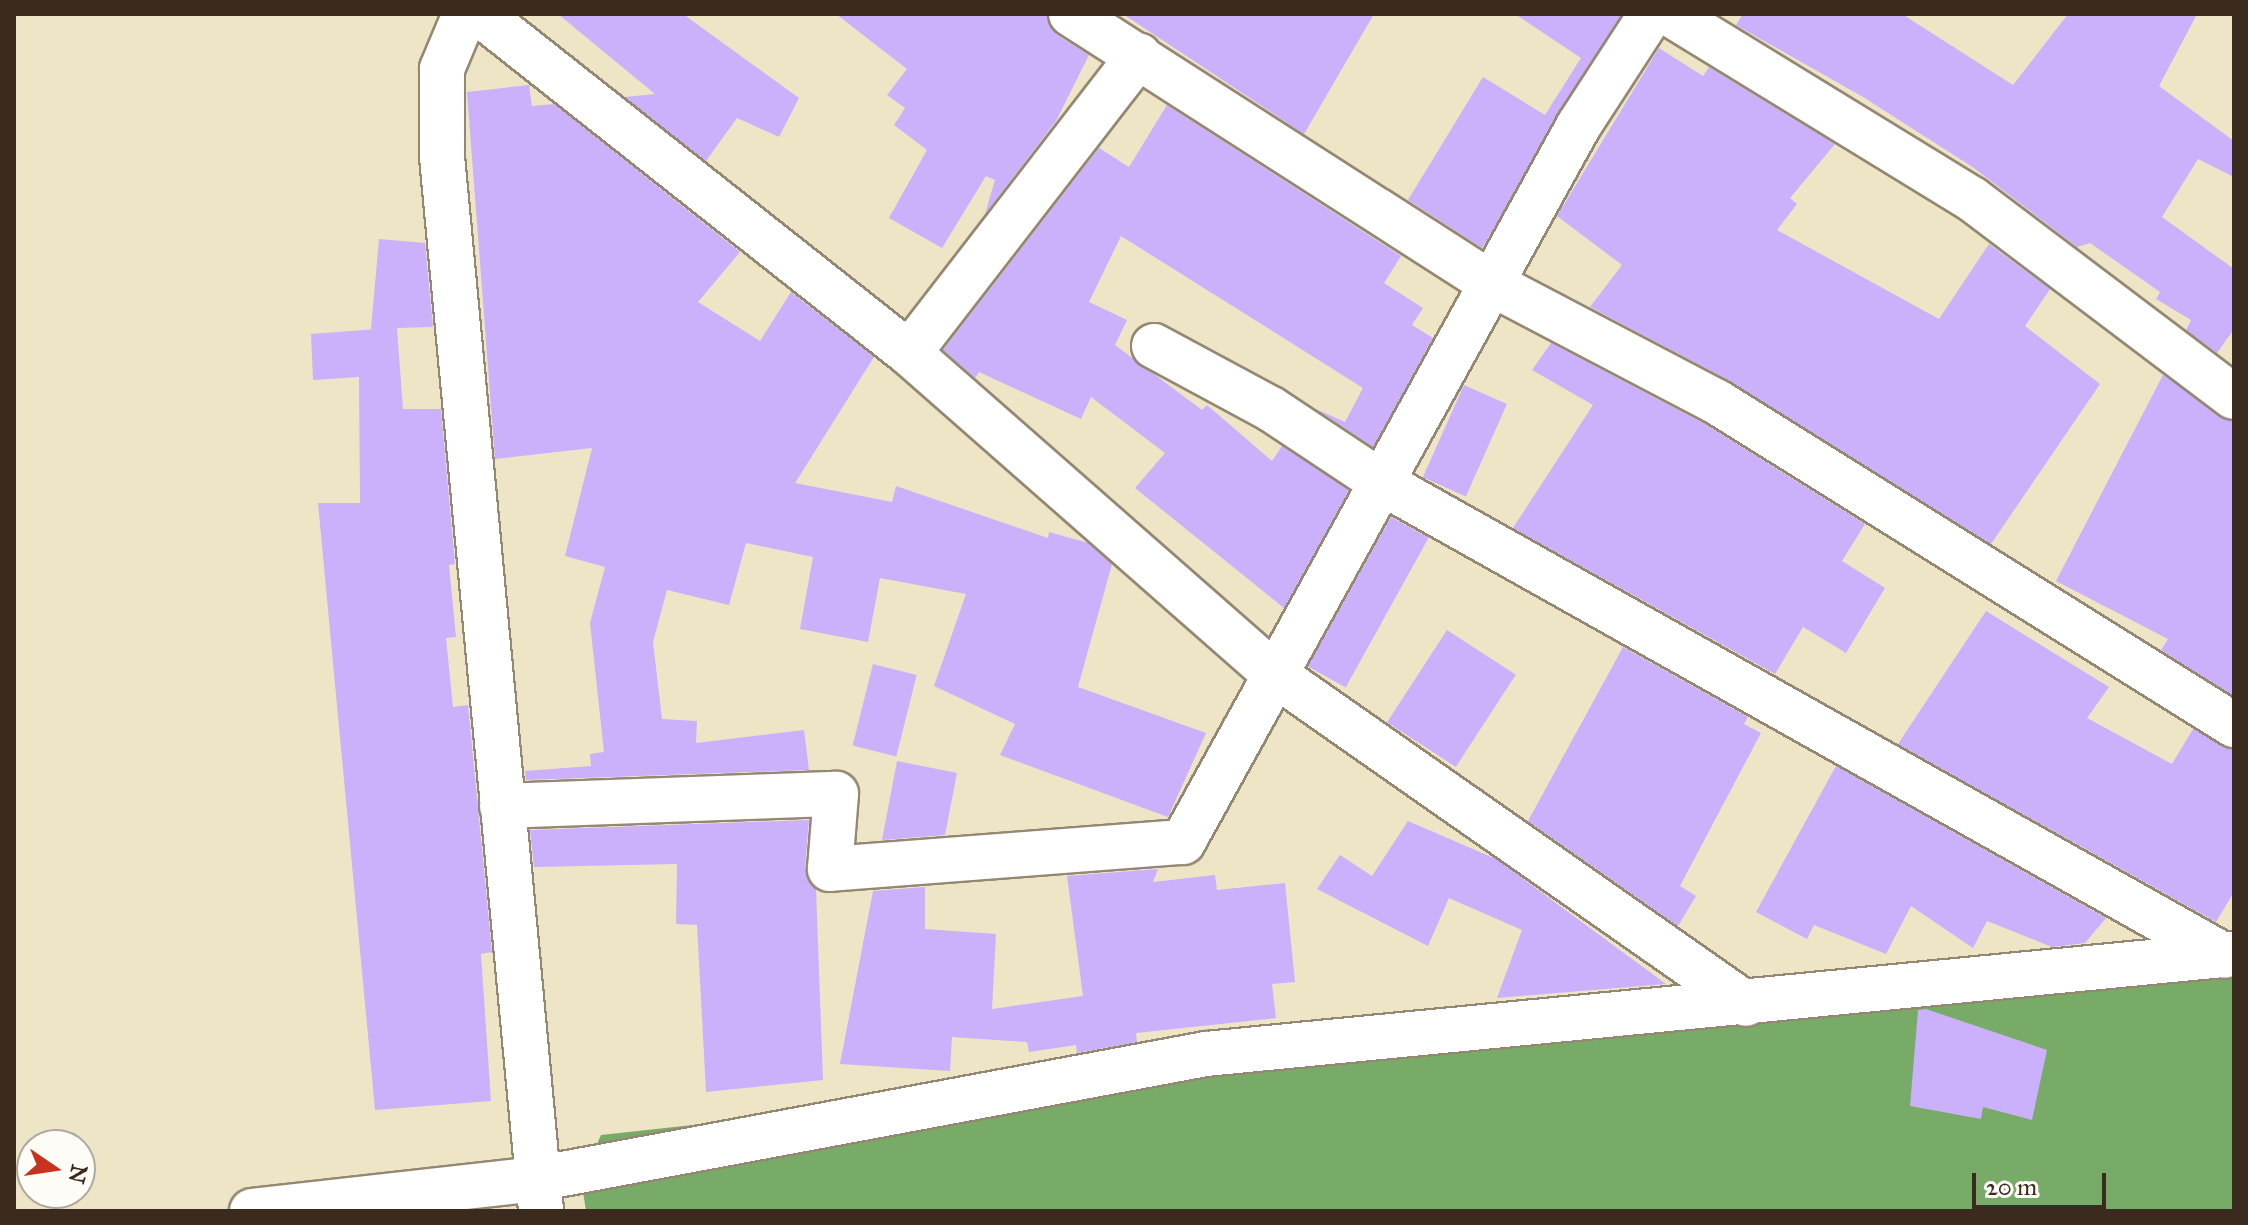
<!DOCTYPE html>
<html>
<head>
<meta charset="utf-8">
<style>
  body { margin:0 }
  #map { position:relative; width:2248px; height:1225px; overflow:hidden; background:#eee5c7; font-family:"IM FELL Great Primer",serif }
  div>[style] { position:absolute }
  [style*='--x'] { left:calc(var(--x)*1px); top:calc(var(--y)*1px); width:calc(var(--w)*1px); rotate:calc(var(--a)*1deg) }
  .forest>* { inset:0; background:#77ab67 }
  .building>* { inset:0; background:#cbb0fb; transform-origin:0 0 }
  .roads { filter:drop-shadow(2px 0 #948872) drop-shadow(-2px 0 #948872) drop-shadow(0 2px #948872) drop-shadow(0 -2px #948872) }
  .minor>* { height:44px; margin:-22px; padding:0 22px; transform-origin:22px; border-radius:22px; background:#fff }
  span { translate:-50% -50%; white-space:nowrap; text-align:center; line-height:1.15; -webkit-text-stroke:8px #fdfcf7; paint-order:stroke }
  .frame { position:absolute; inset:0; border:16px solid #3b2a1e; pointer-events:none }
  .north { position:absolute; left:16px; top:1129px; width:80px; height:80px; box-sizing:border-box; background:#fdfcf7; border:2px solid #afa8a0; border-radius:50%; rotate:103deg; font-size:22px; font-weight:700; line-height:32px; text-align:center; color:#3b2a1e }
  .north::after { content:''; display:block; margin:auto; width:28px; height:36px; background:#c8321e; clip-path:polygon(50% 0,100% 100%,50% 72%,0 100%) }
  .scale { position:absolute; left:1972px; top:1173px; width:134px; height:36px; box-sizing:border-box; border:4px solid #3b2a1e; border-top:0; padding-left:10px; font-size:24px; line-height:28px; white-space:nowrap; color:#3b2a1e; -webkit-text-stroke:6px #fdfcf7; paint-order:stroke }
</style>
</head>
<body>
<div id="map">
  <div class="forest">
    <div style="clip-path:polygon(2234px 958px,2234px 1211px,586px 1211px,581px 1179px,601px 1135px)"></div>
  </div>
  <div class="building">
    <div style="clip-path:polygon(558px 14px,683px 14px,799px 98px,779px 137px,737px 118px,706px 161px,625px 97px,655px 94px)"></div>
    <div style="clip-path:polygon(836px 14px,1046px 14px,1057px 35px,1089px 55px,1056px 121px,985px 214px,995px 180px,986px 176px,942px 248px,889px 218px,927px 150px,894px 125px,905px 108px,887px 95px,907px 69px)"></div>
    <div style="clip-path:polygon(1123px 14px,1374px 14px,1304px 134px)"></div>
    <div style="clip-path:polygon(1515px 14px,1621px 15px,1482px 248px,1408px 200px,1483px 77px,1545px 115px,1581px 58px)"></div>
    <div style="clip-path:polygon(1743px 14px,1902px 14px,2013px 85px,2068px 14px,2197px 14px,2159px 86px,2234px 141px,2234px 177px,2198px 159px,2162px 217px,2234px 269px,2234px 329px,2217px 353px,2186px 330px,2191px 320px,2156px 299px,2160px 292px,2090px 243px,2077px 247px,1974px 168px,1863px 97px,1736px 25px)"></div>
    <div style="clip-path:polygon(1659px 48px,1703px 76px,1709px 67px,1835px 144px,1790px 198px,1797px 204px,1777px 230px,1939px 319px,1989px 244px,2050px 289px,2025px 326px,2100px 384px,1991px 544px,1730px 381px,1590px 307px,1622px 265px,1557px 216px)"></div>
    <div style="clip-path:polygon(529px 85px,532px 106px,554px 104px,740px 252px,698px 302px,760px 341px,791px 292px,874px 357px,795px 483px,892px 502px,896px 486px,1048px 538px,1049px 532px,1088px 543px,1112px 564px,1078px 687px,1206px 733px,1168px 817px,1000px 755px,1015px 724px,934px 686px,966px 594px,880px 578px,868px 642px,800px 629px,813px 557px,746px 543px,729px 605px,667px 590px,653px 642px,662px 719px,697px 721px,696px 743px,804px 730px,809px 770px,526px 780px,525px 771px,591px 766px,590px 754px,604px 752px,590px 623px,605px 567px,565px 556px,592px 448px,495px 459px,467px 92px)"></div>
    <div style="clip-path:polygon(1167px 105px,1401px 256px,1384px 283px,1423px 308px,1412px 325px,1433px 338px,1373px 447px,1316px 409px,1345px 422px,1363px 388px,1121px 236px,1089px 302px,1127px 320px,1115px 345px,1202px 410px,1207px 405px,1272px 461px,1282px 446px,1349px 490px,1284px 608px,1135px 488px,1165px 453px,1091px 397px,1081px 419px,979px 372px,975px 378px,943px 350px,1099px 148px,1129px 167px)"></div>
    <div style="clip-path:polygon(379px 239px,425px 243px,433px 327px,397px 328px,403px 409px,441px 409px,455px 564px,449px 565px,456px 637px,446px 638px,453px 707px,468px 705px,492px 952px,481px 954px,491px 1101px,375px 1110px,318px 503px,360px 503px,359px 377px,313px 380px,311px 334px,377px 329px,371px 329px)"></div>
    <div style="clip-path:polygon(1551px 343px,1705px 424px,1865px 524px,1842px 561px,1885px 588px,1846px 653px,1803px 627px,1775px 674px,1513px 528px,1593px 405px,1532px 370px)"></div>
    <div style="clip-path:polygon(2163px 375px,2234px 421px,2234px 696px,2161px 650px,2168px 639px,2056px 581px)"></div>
    <div style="left:1464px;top:385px;width:47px;height:101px;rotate:24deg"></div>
    <div style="left:1391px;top:517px;width:43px;height:171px;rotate:29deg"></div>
    <div style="clip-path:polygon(1986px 611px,2109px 687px,2087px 718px,2172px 764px,2193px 729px,2234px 750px,2234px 892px,2216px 922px,1898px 744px)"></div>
    <div style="left:1447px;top:630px;width:82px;height:110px;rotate:33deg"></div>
    <div style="clip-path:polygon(1623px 647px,1748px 717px,1744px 724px,1761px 733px,1680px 886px,1696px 896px,1678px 926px,1528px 821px)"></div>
    <div style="left:873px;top:664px;width:45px;height:84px;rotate:14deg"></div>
    <div style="clip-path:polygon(897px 761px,957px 773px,945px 835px,882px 840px)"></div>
    <div style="clip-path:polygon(1836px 766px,2106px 918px,2085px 943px,2052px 947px,1987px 921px,1973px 948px,1911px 906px,1886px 954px,1814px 925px,1807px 939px,1756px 912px)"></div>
    <div style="clip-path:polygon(809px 820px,805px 867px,816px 889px,823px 1080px,706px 1092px,697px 925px,676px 924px,677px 864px,534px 867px,530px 830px)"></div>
    <div style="clip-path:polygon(1408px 821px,1496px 859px,1666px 984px,1497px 998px,1522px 930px,1449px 898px,1428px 946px,1317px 889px,1340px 855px,1372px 876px)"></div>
    <div style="clip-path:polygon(1158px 869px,1153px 882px,1215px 875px,1217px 890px,1285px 883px,1295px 982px,1272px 984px,1276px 1018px,1136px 1033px,1137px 1042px,1077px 1053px,1076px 1045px,1029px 1052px,1027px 1042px,952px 1037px,950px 1071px,840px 1064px,873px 891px,925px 887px,925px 929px,996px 934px,992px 1009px,1083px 996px,1067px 876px)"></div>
    <div style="clip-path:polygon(1926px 1009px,2047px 1050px,2032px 1120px,1983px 1107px,1981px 1119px,1910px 1106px,1918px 1010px)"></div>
  </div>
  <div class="roads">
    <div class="minor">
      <div style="--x:465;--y:14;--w:60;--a:112.7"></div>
      <div style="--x:442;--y:69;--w:88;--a:90"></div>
      <div style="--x:442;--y:157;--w:1059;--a:84.63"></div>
      <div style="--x:480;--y:14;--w:547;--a:38.32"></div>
      <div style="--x:909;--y:353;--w:490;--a:41.3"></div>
      <div style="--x:1277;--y:676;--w:572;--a:34.97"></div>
      <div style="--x:1071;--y:14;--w:500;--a:32.67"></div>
      <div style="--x:1492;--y:284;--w:254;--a:27.7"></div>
      <div style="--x:1717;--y:402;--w:610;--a:32"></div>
      <div style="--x:1670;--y:14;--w:354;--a:31.5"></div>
      <div style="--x:1972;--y:199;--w:328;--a:37.1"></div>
      <div style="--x:1154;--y:346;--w:133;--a:28.3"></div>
      <div style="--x:1271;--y:409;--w:136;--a:33.6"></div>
      <div style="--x:1384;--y:484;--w:964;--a:29.3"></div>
      <div style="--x:909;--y:353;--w:376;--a:-52.3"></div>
      <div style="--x:502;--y:806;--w:334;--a:-2.1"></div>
      <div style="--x:836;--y:794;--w:75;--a:94.6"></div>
      <div style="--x:830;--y:869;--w:354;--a:-4.4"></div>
      <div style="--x:1183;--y:842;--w:819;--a:-61.09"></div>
      <div style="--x:1579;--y:125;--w:132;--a:-57"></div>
      <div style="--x:252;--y:1211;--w:286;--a:-6.4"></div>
      <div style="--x:536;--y:1179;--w:682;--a:-10.57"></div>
      <div style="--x:1206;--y:1054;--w:1033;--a:-5.56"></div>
    </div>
  </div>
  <div class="frame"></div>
  <div class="north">N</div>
  <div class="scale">20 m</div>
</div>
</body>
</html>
